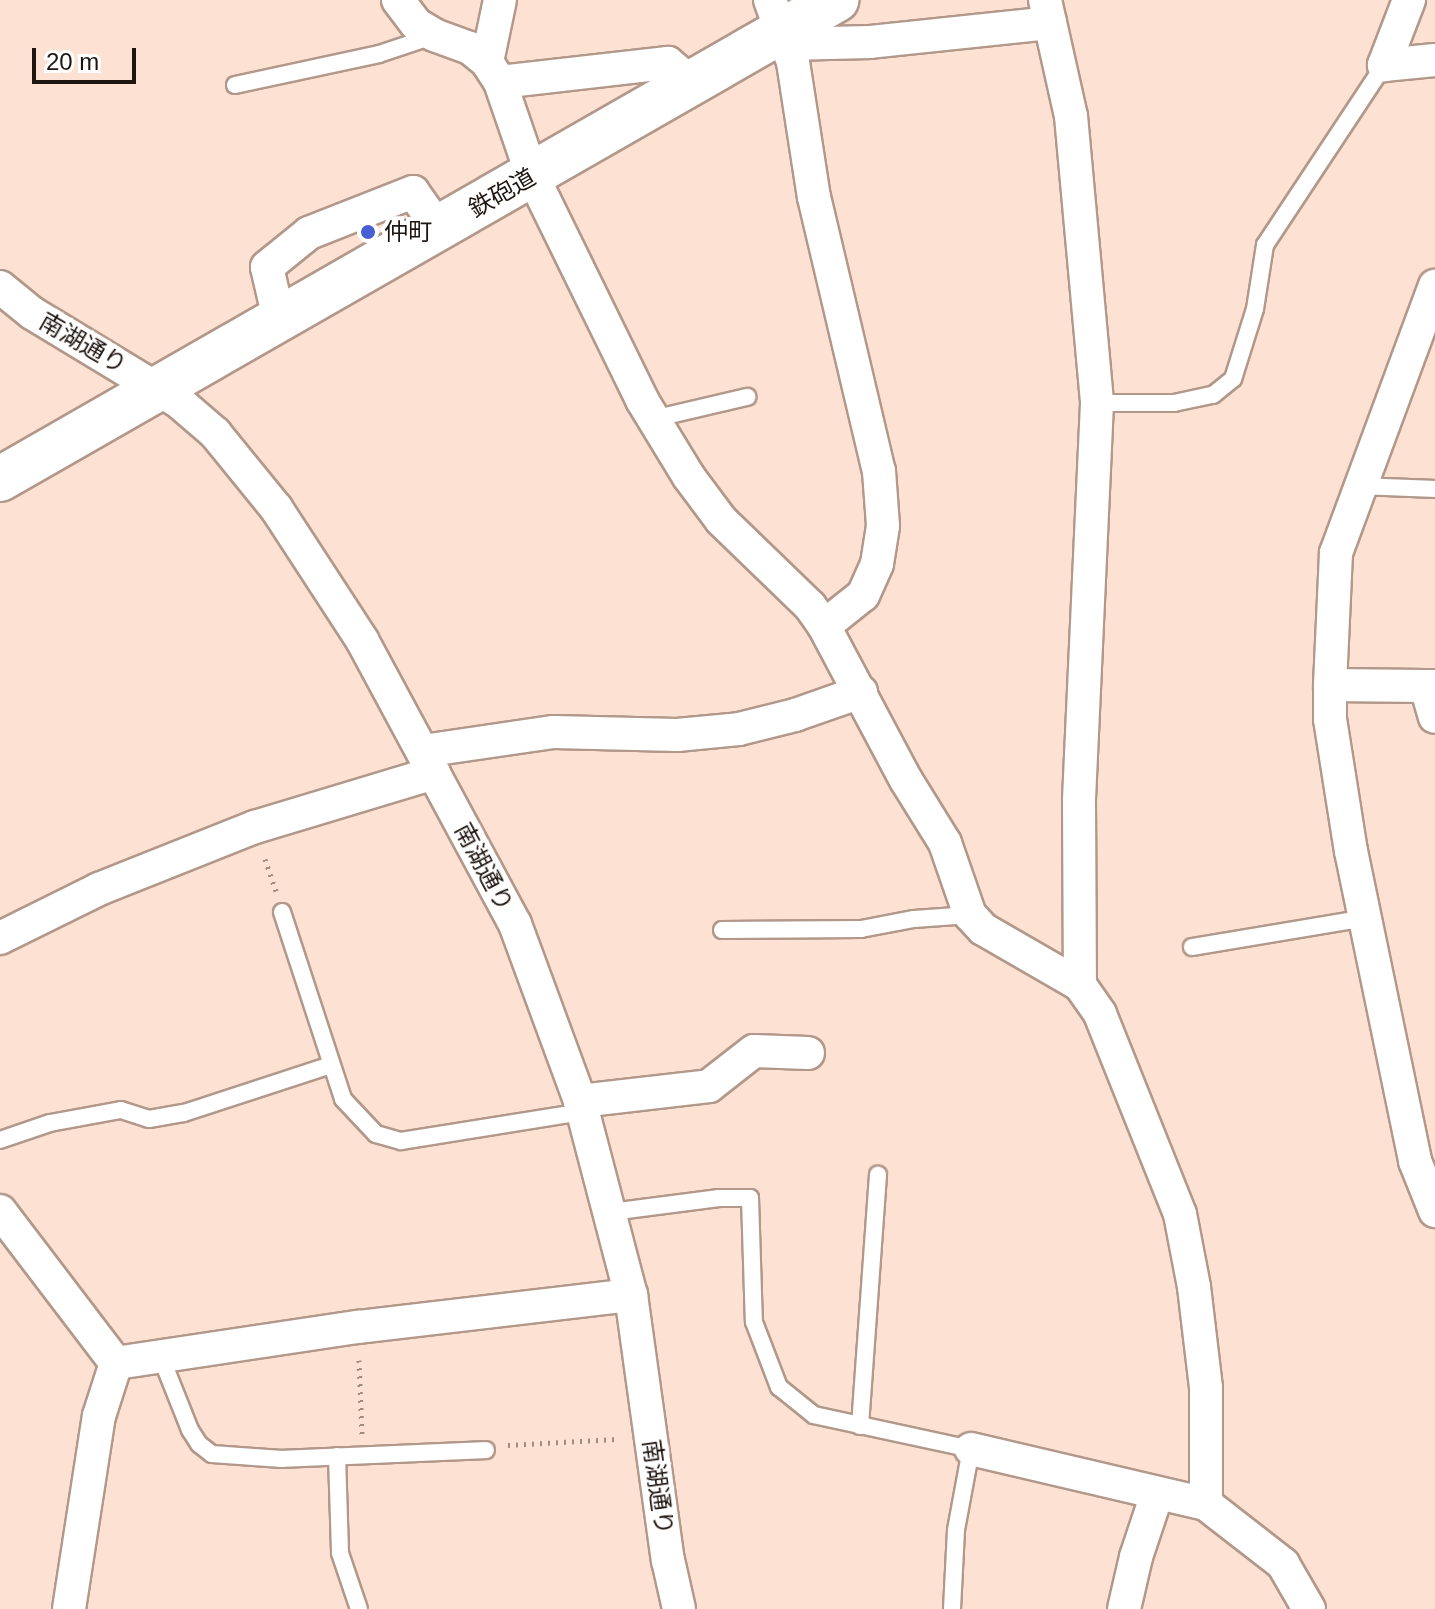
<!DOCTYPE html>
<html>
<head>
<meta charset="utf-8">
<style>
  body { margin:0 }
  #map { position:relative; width:1435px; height:1609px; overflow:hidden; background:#fde1d2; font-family:Arial,"Noto Sans JP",sans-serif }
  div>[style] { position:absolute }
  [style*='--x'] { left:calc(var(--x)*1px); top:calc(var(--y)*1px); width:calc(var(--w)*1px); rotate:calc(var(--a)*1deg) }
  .path>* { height:5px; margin-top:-2.5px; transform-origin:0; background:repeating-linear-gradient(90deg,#a18c82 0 2px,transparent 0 8px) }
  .roads { filter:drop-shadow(2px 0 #b2988a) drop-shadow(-2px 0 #b2988a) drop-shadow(0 2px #b2988a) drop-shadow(0 -2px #b2988a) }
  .lane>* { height:16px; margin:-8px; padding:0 8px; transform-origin:8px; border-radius:8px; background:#fff }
  .street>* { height:32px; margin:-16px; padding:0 16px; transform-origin:16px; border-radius:16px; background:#fff }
  .secondary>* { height:44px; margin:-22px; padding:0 22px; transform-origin:22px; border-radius:22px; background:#fff }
  .dots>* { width:22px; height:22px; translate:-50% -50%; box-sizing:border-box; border:4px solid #fff; border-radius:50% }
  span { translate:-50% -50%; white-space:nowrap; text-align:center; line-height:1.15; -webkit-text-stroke:8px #fff; paint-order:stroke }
  .street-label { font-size:24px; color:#1e1510 }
  .poi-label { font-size:24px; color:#1e1510 }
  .left { translate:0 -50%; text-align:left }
  .scale { position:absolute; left:32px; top:48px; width:104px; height:36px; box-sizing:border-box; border:4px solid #1e1510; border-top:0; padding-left:10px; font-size:24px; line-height:28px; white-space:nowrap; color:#1e1510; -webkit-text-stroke:6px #fff; paint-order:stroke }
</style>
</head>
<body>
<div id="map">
  <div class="path">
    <div style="--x:265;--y:859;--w:34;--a:71"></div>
    <div style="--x:359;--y:1360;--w:74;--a:87.7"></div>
    <div style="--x:508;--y:1445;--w:109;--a:-3.2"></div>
  </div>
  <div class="roads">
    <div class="lane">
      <div style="--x:235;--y:85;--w:147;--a:-12.1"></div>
      <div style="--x:379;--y:54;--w:57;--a:-18.4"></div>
      <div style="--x:1097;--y:403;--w:77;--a:0"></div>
      <div style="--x:1174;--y:403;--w:40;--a:-12"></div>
      <div style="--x:1213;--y:395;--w:26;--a:-39"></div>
      <div style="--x:1233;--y:379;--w:73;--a:-72.6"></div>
      <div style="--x:1255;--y:309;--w:65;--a:-81.1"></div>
      <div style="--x:1265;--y:245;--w:216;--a:-56.5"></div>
      <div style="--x:653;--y:419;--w:97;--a:-13.2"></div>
      <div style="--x:1360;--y:486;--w:75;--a:2.3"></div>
      <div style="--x:282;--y:912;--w:197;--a:71.9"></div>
      <div style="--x:343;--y:1099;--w:48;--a:46.7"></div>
      <div style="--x:376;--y:1134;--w:26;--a:16"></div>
      <div style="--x:401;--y:1141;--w:184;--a:-9.1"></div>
      <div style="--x:722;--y:930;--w:139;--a:-0.4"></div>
      <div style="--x:861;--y:929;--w:54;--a:-10.7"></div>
      <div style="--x:914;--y:919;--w:56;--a:-4.1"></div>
      <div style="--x:1192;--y:947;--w:175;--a:-9.5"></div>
      <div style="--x:0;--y:1140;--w:53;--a:-18.8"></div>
      <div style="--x:50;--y:1123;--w:72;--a:-10.4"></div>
      <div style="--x:121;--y:1110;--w:29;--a:18"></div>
      <div style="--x:149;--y:1119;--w:36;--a:-10"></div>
      <div style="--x:184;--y:1113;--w:155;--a:-18.1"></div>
      <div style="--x:611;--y:1212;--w:109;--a:-7.4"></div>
      <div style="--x:719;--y:1198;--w:31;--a:0"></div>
      <div style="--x:750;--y:1198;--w:124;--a:88.2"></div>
      <div style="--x:754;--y:1322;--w:70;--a:69"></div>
      <div style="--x:779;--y:1387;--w:45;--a:38.7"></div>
      <div style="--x:814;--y:1415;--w:161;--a:12.2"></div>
      <div style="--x:971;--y:1449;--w:82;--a:100.5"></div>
      <div style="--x:956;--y:1530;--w:79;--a:92.9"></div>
      <div style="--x:161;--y:1357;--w:79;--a:68.3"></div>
      <div style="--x:190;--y:1430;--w:17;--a:57"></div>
      <div style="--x:199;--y:1444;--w:16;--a:38"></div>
      <div style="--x:212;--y:1454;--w:70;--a:4.1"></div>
      <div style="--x:282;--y:1459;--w:204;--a:-2.5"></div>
      <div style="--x:860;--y:1426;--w:252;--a:-85.9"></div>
      <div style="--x:337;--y:1456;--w:97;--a:88.2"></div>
      <div style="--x:340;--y:1553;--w:59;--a:71.3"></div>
    </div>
    <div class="street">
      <div style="--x:398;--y:0;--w:30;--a:53"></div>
      <div style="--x:416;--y:24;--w:21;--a:31"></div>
      <div style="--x:434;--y:35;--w:38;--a:20"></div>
      <div style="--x:470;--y:48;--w:22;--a:39"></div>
      <div style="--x:487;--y:62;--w:24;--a:57"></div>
      <div style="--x:500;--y:82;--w:98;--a:71"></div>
      <div style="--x:532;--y:175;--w:250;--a:63.9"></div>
      <div style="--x:642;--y:400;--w:90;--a:58.6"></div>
      <div style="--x:689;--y:477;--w:54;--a:53.3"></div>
      <div style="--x:721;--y:520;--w:124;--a:44"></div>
      <div style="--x:810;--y:606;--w:24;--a:55"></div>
      <div style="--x:824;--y:626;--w:174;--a:62"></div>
      <div style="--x:906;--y:780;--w:74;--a:58.2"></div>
      <div style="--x:945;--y:843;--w:76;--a:70.9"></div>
      <div style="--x:970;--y:915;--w:19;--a:47"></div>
      <div style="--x:983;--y:929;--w:112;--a:30"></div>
      <div style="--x:1080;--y:985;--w:35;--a:55"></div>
      <div style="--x:1100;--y:1014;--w:215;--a:68.2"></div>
      <div style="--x:1180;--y:1214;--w:74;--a:79.1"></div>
      <div style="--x:1194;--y:1287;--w:102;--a:83.2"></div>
      <div style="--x:1206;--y:1388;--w:116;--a:90"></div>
      <div style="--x:770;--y:0;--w:66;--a:69.6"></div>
      <div style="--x:793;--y:62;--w:137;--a:81.2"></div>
      <div style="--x:814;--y:197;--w:282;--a:76.7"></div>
      <div style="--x:879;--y:471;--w:55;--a:85.8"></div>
      <div style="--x:883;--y:526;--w:38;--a:99"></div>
      <div style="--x:877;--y:564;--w:34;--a:114"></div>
      <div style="--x:863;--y:595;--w:50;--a:141.5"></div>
      <div style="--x:1045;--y:0;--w:119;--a:77.4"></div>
      <div style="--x:1071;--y:116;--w:288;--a:84.8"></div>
      <div style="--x:1097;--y:403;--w:398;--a:92.6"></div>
      <div style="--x:1079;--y:801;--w:184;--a:89.7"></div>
      <div style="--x:1409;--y:0;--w:70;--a:111"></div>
      <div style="--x:1384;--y:65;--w:51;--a:-5.6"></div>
      <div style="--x:788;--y:44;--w:82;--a:-1.4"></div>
      <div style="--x:870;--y:42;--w:181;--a:-6"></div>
      <div style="--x:487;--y:62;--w:63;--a:-78.2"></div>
      <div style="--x:500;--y:82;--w:169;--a:-6.5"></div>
      <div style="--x:668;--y:63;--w:31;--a:40"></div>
      <div style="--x:0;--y:287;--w:41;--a:39.1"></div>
      <div style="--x:32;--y:313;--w:172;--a:31.2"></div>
      <div style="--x:179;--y:402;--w:48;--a:40.7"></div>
      <div style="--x:215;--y:433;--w:97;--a:50.9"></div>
      <div style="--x:276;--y:508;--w:158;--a:56.9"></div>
      <div style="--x:362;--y:640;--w:323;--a:61.7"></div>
      <div style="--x:515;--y:924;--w:189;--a:69.8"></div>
      <div style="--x:580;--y:1101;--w:201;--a:75.3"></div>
      <div style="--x:631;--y:1295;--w:268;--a:82.1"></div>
      <div style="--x:668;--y:1560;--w:50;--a:77.3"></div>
      <div style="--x:279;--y:319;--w:53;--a:-103"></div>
      <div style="--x:267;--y:267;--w:54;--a:-39"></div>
      <div style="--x:309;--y:233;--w:112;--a:-21.5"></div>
      <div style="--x:413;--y:192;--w:45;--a:54.9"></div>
      <div style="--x:1330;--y:685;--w:132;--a:-87.4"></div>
      <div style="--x:1336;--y:553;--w:285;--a:-69.7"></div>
      <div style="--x:1426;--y:686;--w:96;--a:-179.4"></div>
      <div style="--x:1330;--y:685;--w:34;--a:90"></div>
      <div style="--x:1330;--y:719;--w:134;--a:81"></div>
      <div style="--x:1351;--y:851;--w:317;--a:78.3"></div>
      <div style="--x:1415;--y:1161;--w:54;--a:68.2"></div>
      <div style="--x:1435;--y:686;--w:9;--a:180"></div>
      <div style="--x:1426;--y:686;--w:32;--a:74"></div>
      <div style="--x:423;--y:751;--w:132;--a:-8.3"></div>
      <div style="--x:554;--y:732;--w:123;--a:1.4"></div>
      <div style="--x:677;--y:735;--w:62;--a:-5.5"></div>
      <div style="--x:739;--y:729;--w:58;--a:-14"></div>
      <div style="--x:795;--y:715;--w:70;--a:-19.2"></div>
      <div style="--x:0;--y:938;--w:110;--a:-26.3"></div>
      <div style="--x:99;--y:889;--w:168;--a:-21.7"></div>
      <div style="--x:255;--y:827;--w:187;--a:-16.8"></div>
      <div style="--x:580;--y:1101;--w:130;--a:-6.6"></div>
      <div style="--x:709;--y:1086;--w:57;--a:-37.9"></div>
      <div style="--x:754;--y:1051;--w:54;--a:2.1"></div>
      <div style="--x:0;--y:1211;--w:191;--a:52.7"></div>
      <div style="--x:116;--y:1363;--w:245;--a:-8.5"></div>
      <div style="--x:358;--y:1327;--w:275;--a:-6.7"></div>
      <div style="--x:971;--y:1449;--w:241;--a:13.2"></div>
      <div style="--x:1206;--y:1504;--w:98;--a:37.9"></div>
      <div style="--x:1283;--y:1564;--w:52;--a:60"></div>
      <div style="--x:69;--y:1609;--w:195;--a:-81.2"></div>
      <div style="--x:99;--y:1416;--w:56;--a:-72.2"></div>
      <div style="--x:1124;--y:1609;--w:53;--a:-77"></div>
      <div style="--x:1136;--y:1557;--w:66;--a:-71.6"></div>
    </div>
    <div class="secondary">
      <div style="--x:0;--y:479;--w:964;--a:-29.81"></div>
    </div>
  </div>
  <div class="dots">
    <div style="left:368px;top:232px;background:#485fd3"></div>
  </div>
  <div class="street-label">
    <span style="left:502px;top:193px;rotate:-30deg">鉄砲道</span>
    <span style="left:83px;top:343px;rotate:30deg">南湖通り</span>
    <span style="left:484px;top:867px;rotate:62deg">南湖通り</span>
    <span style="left:658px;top:1487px;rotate:82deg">南湖通り</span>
  </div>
  <div class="poi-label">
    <span class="left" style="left:384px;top:232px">仲町</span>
  </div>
  <div class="scale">20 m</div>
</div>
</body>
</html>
